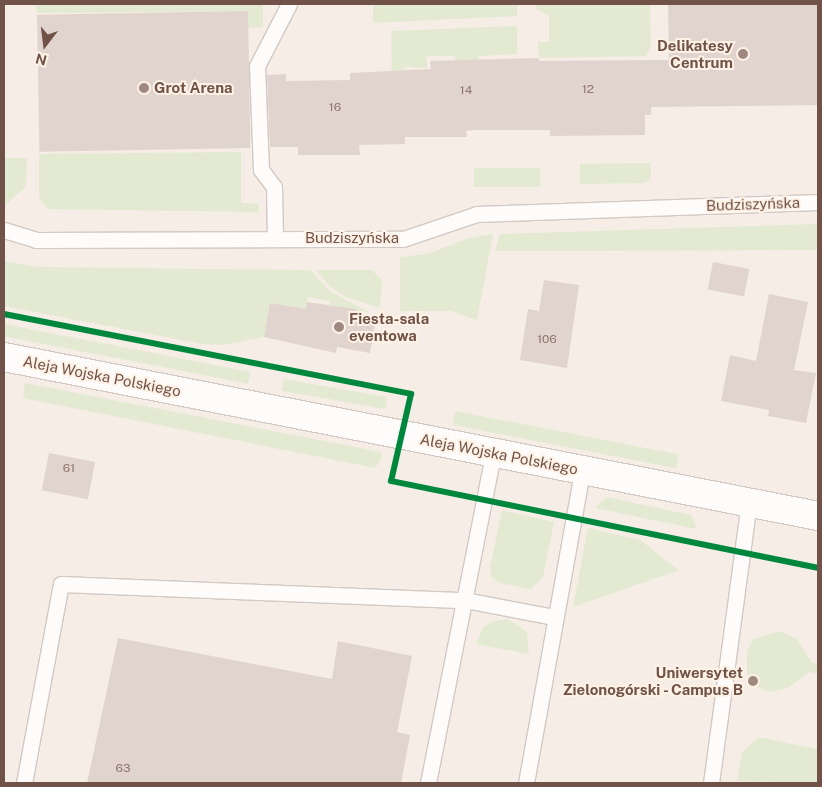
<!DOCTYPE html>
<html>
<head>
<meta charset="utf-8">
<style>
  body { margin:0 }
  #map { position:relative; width:822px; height:787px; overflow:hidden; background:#f5ede6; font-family:"Public Sans",sans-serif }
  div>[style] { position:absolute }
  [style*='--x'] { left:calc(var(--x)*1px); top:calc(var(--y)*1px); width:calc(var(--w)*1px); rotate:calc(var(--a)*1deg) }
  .green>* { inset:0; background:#e3ead1; transform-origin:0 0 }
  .building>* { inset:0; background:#e1d4ce; transform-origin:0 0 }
  .roads { filter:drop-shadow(1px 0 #d3c8c2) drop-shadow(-1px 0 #d3c8c2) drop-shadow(0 1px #d3c8c2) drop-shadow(0 -1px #d3c8c2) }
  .lane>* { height:15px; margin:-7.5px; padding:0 7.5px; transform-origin:7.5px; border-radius:7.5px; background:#fefcfb }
  .secondary>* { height:28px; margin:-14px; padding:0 14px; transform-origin:14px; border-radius:14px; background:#fefcfb }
  .cycleway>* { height:6px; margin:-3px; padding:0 3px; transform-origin:3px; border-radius:3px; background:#00873e }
  .dots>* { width:14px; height:14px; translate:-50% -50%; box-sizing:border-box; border:2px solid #fef2e6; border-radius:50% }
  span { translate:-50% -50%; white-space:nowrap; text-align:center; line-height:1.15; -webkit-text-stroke:4px #fef2e6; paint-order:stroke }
  .number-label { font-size:12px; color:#8f746c }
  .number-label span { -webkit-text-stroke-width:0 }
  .poi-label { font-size:15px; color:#715249; font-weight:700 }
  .right { translate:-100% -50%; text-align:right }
  .left { translate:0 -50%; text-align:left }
  .street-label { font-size:15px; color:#715249 }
  .frame { position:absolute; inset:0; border:5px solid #715249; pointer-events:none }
  .north { position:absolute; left:20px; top:20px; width:50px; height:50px; -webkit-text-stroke:4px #fef2e6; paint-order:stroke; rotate:195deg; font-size:14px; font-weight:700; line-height:20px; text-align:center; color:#715249 }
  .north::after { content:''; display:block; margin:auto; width:18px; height:22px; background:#715249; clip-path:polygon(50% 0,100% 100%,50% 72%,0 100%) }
</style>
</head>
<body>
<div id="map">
  <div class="green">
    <div style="clip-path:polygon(36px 4px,263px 4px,263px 27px,248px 28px,248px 11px,37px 13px)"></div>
    <div style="clip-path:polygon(373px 4px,517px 4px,517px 16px,373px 23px)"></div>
    <div style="clip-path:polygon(537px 4px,650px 4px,651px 46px,646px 56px,539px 58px,538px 42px,549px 42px,549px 16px,536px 9px)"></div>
    <div style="clip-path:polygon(517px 26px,517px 54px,479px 56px,479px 66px,456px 66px,455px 56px,427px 56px,427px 68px,404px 67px,404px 86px,392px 86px,391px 31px)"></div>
    <div style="clip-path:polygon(241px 152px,241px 203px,259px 204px,259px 212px,47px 209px,39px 197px,39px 154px)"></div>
    <div style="clip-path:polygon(4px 158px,27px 158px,26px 187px,4px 206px)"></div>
    <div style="clip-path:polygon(651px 163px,651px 178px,644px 183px,580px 184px,580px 164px)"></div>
    <div style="left:540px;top:168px;width:19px;height:66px;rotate:90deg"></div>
    <div style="clip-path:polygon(818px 224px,818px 250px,495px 251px,500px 234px)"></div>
    <div style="clip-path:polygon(493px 234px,477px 320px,451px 311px,400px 311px,400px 257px,428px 254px,469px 238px)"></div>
    <div style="clip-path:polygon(4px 261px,37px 267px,310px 270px,330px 291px,370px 313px,330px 305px,330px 301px,308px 297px,306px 309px,271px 303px,264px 337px,223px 345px,202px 344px,4px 306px)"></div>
    <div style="clip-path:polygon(315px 270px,372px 270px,382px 280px,380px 308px,346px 297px,331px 287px)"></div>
    <div style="left:4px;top:324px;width:251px;height:12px;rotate:11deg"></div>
    <div style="left:284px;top:379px;width:105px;height:12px;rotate:10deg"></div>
    <div style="clip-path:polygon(25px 383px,381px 452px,381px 459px,375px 468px,23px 398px)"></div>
    <div style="left:455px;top:411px;width:228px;height:14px;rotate:11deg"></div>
    <div style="clip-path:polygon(606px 497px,691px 515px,697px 529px,595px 508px)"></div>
    <div style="clip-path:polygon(502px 510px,554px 522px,543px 577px,531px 589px,500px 583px,492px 577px,490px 568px)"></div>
    <div style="clip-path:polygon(588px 528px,640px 540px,679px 570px,573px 607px)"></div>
    <div style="clip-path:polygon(508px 619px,527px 632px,529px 654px,476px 644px,483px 627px,491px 622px)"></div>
    <div style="clip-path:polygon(780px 631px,797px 639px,812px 663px,818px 664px,818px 674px,809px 672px,788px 688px,769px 692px,756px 687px,747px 674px,747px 651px,754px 639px)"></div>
    <div style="clip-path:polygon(758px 737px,818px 749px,818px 783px,737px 781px,742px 753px)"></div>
  </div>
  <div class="building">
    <div style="clip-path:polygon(668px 4px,818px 4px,818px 105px,651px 107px,651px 115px,645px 115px,645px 135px,550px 136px,550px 130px,473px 130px,466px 131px,467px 137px,405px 137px,405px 144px,359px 145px,360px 155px,298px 155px,298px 147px,270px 147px,267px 75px,286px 74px,286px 81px,350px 80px,350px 73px,431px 69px,430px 61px,539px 58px,539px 61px,669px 60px)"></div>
    <div style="left:248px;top:11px;width:137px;height:211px;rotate:89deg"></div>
    <div style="left:713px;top:262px;width:37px;height:28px;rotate:11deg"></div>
    <div style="clip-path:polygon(544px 280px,579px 285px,567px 368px,520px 360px,528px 309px,539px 311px)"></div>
    <div style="clip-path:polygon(769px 294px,808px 302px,794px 370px,816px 373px,806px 423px,768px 416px,769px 410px,721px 401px,730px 355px,756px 361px)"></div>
    <div style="clip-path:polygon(307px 302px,356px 309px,355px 314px,376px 318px,370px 353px,337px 347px,336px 353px,264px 337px,270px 303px,306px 309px)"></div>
    <div style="left:49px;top:453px;width:47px;height:38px;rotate:11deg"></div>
    <div style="clip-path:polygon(118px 638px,332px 679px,338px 641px,412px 656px,397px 732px,410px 735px,401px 783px,87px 783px)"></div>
  </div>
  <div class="roads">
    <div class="lane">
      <div style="--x:4;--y:230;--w:34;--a:17"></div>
      <div style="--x:36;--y:240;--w:367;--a:-0.2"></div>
      <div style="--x:403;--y:239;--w:78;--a:-18.7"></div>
      <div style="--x:477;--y:214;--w:341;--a:-2"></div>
      <div style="--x:275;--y:238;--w:51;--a:-91.1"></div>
      <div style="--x:274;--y:187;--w:21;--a:-127"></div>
      <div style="--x:261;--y:170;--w:104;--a:-92.2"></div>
      <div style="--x:257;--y:66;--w:70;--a:-62.7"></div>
      <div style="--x:24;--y:783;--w:202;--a:-79.5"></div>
      <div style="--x:61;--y:584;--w:404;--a:2.3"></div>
      <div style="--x:465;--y:600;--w:91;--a:10.8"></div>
      <div style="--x:428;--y:783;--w:335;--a:-78.8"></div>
      <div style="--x:526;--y:783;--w:317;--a:-79.8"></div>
      <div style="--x:711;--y:783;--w:283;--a:-82.3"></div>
    </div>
    <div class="secondary">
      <div style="--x:4;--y:357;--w:829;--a:11.05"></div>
    </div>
  </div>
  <div class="cycleway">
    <div style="--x:4;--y:314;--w:415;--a:11.1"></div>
    <div style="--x:411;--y:394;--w:89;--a:102.9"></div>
    <div style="--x:391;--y:481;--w:436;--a:11.5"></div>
  </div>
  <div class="dots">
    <div style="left:743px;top:54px;background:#9f8880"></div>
    <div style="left:144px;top:88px;background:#9f8880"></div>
    <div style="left:339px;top:327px;background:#9f8880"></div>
    <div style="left:753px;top:681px;background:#9f8880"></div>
  </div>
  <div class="number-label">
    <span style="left:588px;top:90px">12</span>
    <span style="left:466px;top:91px">14</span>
    <span style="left:335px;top:108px">16</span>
    <span style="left:547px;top:340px">106</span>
    <span style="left:69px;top:469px">61</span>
    <span style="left:123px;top:769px">63</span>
  </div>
  <div class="poi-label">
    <span class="right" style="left:733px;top:54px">Delikatesy<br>Centrum</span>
    <span class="left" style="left:154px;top:88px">Grot Arena</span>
    <span class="left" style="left:349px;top:327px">Fiesta-sala<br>eventowa</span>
    <span class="right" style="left:743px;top:681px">Uniwersytet<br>Zielonogórski - Campus B</span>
  </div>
  <div class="street-label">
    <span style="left:753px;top:204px;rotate:-2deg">Budziszyńska</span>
    <span style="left:352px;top:238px">Budziszyńska</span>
    <span style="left:102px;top:376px;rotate:11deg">Aleja Wojska Polskiego</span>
    <span style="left:499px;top:454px;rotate:11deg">Aleja Wojska Polskiego</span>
  </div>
  <div class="frame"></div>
  <div class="north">N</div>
</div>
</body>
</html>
